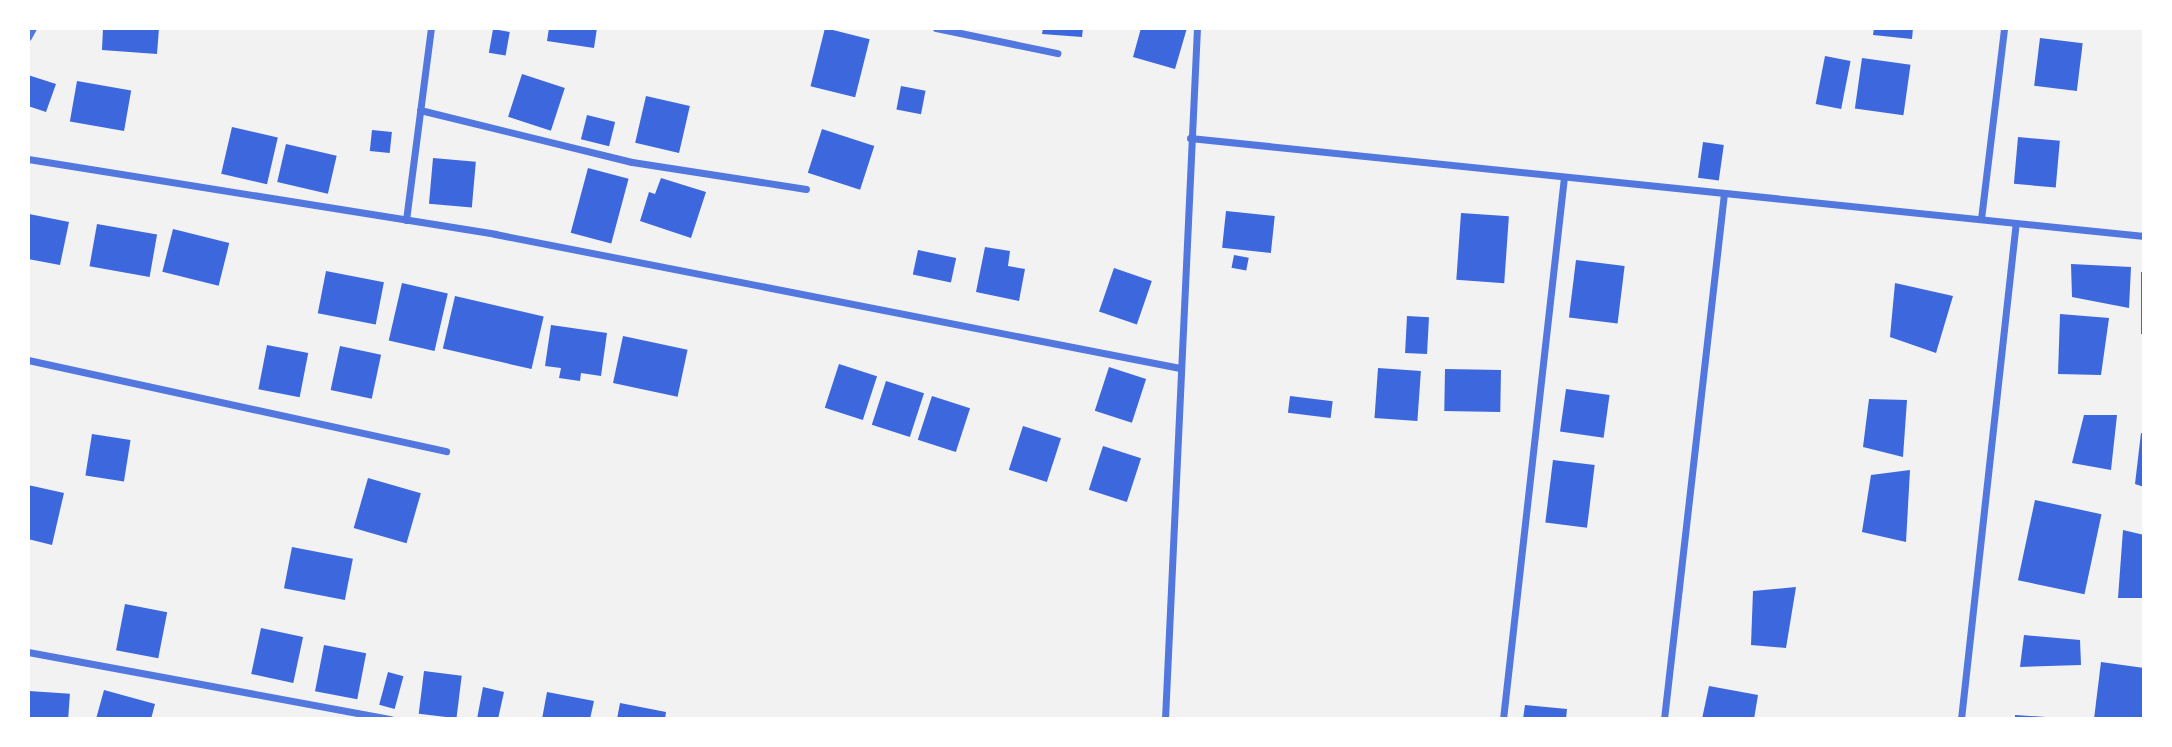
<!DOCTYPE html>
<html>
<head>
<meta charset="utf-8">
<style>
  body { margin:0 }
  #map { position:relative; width:2172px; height:747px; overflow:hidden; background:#f2f2f2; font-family:Spectral,serif }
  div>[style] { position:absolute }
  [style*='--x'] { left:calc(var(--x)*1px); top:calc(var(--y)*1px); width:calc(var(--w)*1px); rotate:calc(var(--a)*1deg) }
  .building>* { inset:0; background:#3d67dc; transform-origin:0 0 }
  .minor>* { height:7px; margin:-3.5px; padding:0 3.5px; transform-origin:3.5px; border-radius:3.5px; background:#5277de }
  span { translate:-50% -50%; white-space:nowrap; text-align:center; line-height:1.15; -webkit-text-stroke:7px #fff; paint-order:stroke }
  .frame { position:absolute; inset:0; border:30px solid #fff; pointer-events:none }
</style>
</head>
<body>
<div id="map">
  <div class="building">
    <div style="clip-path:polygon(103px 28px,159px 28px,157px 54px,102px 50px)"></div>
    <div style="clip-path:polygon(549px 28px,597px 28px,594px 48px,547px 41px)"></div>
    <div style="left:825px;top:28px;width:46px;height:60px;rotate:14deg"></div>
    <div style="clip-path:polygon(1043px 28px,1083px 28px,1082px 37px,1042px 34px)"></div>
    <div style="clip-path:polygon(1141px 28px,1187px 28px,1175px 69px,1133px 57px)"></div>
    <div style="clip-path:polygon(1874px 28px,1913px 28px,1912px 39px,1873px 35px)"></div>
    <div style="left:493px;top:29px;width:17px;height:24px;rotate:10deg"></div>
    <div style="left:2040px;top:38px;width:43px;height:48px;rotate:7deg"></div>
    <div style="left:1825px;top:56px;width:26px;height:49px;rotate:11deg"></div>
    <div style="left:1862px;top:58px;width:49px;height:51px;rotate:8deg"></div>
    <div style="left:522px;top:74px;width:45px;height:45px;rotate:18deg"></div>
    <div style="clip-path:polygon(28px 75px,56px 84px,46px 112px,28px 106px)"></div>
    <div style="left:77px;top:81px;width:55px;height:41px;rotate:10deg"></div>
    <div style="left:901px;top:86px;width:25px;height:24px;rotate:11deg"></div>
    <div style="left:646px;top:96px;width:45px;height:48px;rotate:13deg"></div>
    <div style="left:587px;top:115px;width:29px;height:25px;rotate:14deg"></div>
    <div style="left:232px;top:127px;width:47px;height:48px;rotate:13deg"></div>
    <div style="left:822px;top:129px;width:55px;height:46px;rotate:18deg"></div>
    <div style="left:372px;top:130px;width:20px;height:21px;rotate:6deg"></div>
    <div style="left:2018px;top:137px;width:42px;height:47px;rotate:5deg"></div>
    <div style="left:1703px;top:142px;width:21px;height:36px;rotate:8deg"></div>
    <div style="left:286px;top:144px;width:52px;height:39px;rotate:13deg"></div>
    <div style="left:433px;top:158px;width:43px;height:46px;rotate:5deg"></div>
    <div style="left:588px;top:168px;width:42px;height:67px;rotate:15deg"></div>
    <div style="clip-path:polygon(661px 178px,706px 192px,691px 238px,640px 221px,649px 192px,655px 194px)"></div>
    <div style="left:1226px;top:211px;width:49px;height:37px;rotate:6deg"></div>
    <div style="left:1461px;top:213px;width:48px;height:67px;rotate:4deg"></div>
    <div style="clip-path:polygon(29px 214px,69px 222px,60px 265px,28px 259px)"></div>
    <div style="left:97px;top:224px;width:61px;height:43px;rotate:10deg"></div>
    <div style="left:173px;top:229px;width:58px;height:44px;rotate:14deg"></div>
    <div style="clip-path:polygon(985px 247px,1010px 251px,1008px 266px,1025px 269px,1019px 301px,976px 292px)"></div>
    <div style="left:918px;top:250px;width:39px;height:25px;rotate:12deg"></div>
    <div style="left:1234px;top:255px;width:15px;height:13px;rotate:11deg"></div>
    <div style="left:1576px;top:260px;width:49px;height:58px;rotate:7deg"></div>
    <div style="clip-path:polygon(2071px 264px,2131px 267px,2129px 308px,2072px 297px)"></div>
    <div style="left:1114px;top:268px;width:40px;height:46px;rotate:19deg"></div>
    <div style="left:326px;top:271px;width:59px;height:43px;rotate:11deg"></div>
    <div style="left:2141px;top:272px;width:3px;height:62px"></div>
    <div style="left:402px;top:283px;width:47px;height:59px;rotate:13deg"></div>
    <div style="clip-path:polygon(1895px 283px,1953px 296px,1936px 353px,1890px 337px)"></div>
    <div style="left:455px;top:296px;width:91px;height:54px;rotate:13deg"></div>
    <div style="clip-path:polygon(2060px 314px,2109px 318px,2101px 375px,2058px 374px)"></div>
    <div style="left:1407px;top:316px;width:22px;height:37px;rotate:3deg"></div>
    <div style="clip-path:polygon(551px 325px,607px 333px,601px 376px,581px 373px,580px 381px,559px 378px,561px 368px,545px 366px)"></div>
    <div style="left:623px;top:336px;width:66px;height:48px;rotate:12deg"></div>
    <div style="left:267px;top:345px;width:42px;height:45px;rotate:11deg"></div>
    <div style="left:340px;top:346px;width:42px;height:45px;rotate:12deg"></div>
    <div style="left:839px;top:364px;width:40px;height:46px;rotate:18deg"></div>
    <div style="left:1109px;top:367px;width:39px;height:46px;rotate:18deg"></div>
    <div style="left:1378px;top:368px;width:43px;height:50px;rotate:4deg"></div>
    <div style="left:1445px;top:369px;width:56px;height:42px;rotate:1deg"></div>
    <div style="left:886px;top:381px;width:40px;height:46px;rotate:18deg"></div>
    <div style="left:1566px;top:389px;width:44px;height:43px;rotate:8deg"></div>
    <div style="left:932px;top:396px;width:40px;height:46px;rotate:18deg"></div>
    <div style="left:1290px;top:396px;width:43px;height:17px;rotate:7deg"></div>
    <div style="clip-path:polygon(1869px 399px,1907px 400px,1903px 457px,1863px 447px)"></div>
    <div style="clip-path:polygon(2084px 415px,2117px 415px,2111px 470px,2072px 463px)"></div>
    <div style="left:1023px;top:426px;width:40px;height:46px;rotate:18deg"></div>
    <div style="clip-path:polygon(2141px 433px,2144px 434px,2144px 487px,2135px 484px)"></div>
    <div style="left:92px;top:434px;width:39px;height:42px;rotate:9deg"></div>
    <div style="left:1103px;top:446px;width:40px;height:46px;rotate:18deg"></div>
    <div style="left:1553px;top:460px;width:42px;height:63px;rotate:7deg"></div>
    <div style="clip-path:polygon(1910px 470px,1906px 542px,1862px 532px,1871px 475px)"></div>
    <div style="left:368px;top:478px;width:55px;height:52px;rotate:16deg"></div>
    <div style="clip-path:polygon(28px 485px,64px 493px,52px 545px,28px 539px)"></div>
    <div style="left:2035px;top:500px;width:68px;height:82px;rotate:12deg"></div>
    <div style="clip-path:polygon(2123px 530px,2144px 535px,2144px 598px,2118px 598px)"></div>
    <div style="left:292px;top:547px;width:62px;height:42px;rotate:11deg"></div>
    <div style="clip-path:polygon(1796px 587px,1786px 648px,1751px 645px,1753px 591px)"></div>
    <div style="left:125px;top:604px;width:43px;height:47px;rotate:11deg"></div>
    <div style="left:261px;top:628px;width:43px;height:47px;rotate:12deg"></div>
    <div style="clip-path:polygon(2024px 635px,2080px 640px,2081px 665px,2020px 667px)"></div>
    <div style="left:324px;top:645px;width:43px;height:47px;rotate:11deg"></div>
    <div style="clip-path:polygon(2101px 662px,2144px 668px,2144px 719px,2094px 719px)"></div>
    <div style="left:424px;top:671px;width:38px;height:43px;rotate:7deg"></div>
    <div style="left:388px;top:672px;width:16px;height:34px;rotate:15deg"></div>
    <div style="clip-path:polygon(1709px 686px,1758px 695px,1754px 719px,1702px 719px)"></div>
    <div style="clip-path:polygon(483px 687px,504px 692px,498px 719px,477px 719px)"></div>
    <div style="clip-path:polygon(104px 690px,155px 704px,151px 719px,96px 719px)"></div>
    <div style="left:29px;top:691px;width:41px;height:28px;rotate:4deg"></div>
    <div style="clip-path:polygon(547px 692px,594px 701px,590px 719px,542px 719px)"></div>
    <div style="clip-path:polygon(620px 703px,666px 712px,665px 719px,617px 719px)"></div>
    <div style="clip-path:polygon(1525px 705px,1567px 709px,1566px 719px,1523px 719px)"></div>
    <div style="clip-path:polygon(2015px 715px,2046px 717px,2046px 719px,2015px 719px)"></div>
  </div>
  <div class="minor">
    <div style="--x:936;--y:28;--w:124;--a:11.7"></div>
    <div style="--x:28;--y:37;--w:10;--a:-61"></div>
    <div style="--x:420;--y:110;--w:218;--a:13.8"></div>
    <div style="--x:632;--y:162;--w:176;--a:8.8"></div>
    <div style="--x:1190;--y:138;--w:959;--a:5.87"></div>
    <div style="--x:28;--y:159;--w:473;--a:9.1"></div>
    <div style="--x:495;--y:234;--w:698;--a:11.07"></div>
    <div style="--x:1981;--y:219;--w:192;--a:-83.1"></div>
    <div style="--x:406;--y:220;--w:194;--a:-82.6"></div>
    <div style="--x:28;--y:360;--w:428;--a:12.3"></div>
    <div style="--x:28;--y:652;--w:369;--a:10.5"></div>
    <div style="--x:1165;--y:719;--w:692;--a:-87.35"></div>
    <div style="--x:1503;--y:719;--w:545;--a:-83.58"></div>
    <div style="--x:1664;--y:719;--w:529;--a:-83.49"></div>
    <div style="--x:1961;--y:719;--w:499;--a:-83.7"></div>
  </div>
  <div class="frame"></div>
</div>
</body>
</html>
